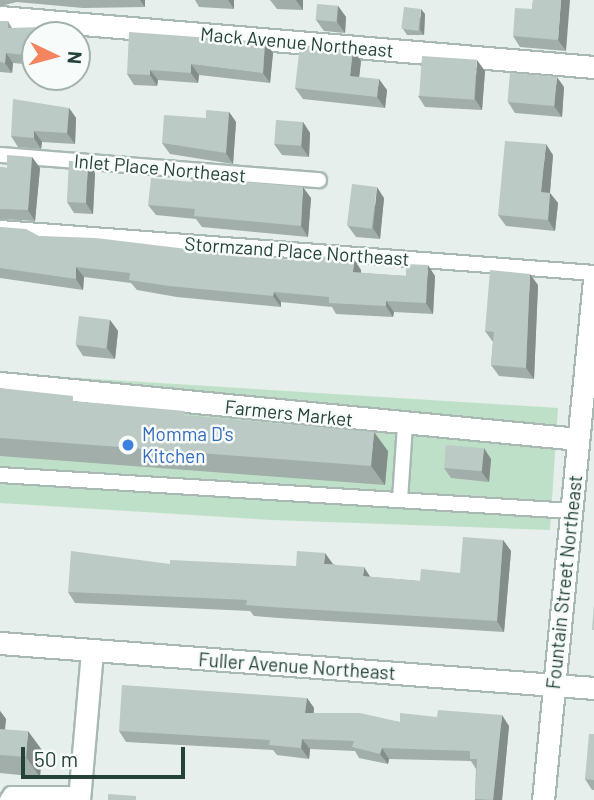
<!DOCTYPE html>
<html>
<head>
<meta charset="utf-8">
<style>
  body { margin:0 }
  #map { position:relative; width:594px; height:800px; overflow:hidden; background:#e6efeb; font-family:Barlow,sans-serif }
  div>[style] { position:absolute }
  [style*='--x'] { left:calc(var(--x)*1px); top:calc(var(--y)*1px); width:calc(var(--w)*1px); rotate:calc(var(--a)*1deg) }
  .green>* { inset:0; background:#bfe0c8 }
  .roads { filter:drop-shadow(2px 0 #a8b8b2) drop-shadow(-2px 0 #a8b8b2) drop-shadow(0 2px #a8b8b2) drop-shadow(0 -2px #a8b8b2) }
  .lane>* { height:14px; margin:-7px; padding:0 7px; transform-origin:7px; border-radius:7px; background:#fff }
  .street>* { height:21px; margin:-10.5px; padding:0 10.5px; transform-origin:10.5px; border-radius:10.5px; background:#fff }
  .secondary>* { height:21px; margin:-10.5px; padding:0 10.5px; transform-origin:10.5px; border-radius:10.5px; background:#fff }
  .wall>* { inset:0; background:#a1aea9 }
  .shaded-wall>* { inset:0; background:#838d89 }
  .building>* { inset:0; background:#bbcac4; transform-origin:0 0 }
  .dots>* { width:19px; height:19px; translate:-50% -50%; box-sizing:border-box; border:4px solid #f7fbf9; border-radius:50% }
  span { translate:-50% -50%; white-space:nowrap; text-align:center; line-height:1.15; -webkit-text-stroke:5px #f7fbf9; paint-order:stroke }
  .street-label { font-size:19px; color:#24423a }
  .shop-label { font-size:19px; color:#366cbe }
  .left { translate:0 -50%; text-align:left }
  .north { position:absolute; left:21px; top:21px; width:70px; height:70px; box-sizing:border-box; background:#f7fbf9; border:2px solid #a3b1ad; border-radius:50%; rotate:95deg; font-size:19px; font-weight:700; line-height:28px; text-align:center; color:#24423a }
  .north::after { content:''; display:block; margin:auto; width:24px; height:32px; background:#f4845f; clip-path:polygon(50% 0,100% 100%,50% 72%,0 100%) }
  .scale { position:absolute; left:21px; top:747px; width:164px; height:32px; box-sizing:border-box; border:4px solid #24423a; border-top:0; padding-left:9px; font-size:21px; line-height:24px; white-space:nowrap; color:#24423a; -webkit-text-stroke:5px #f7fbf9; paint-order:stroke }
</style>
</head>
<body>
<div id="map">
  <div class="green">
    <div style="clip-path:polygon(0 373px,558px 408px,550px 530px,272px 520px,0 503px)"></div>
  </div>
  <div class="roads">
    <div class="lane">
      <div style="--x:0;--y:155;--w:320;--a:4.5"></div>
      <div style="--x:0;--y:228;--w:596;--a:4.33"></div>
      <div style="--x:0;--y:475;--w:573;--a:3.6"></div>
      <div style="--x:400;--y:500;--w:75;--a:-86.2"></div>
      <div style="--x:7;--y:800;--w:7;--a:-56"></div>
      <div style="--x:11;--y:794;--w:68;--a:0"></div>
    </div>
    <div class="street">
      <div style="--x:0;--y:17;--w:596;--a:4.81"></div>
      <div style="--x:0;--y:383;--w:581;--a:5.53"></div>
      <div style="--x:79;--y:800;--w:150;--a:-85"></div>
      <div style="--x:543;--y:800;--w:522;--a:-84.4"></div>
    </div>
    <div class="secondary">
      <div style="--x:0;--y:643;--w:596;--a:4.33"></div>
    </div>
  </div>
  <div class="wall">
    <div style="clip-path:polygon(0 0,145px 0,145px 7px,83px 8px,17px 2px,0 6px)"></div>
    <div style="clip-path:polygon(195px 0,234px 0,234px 9px,199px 7px)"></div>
    <div style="clip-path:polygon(270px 0,303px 0,303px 10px,277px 9px)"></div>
    <div style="clip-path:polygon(533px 0,566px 51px,520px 47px,513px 36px,532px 9px)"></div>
    <div style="clip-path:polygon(338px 6px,346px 17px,345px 33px,324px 31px,316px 20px)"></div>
    <div style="clip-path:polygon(425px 14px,424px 35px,407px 35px,403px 29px)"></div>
    <div style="clip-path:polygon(0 21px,8px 21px,12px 28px,73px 27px,80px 37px,77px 68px,77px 35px,35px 35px,35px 65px,13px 63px,12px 73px,0 72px)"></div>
    <div style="clip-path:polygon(265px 42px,273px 53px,270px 83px,199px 75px,198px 83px,158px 80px,157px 86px,134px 85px,127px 74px)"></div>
    <div style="clip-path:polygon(353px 50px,361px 61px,359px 77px,387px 90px,385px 108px,303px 99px,295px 88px)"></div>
    <div style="clip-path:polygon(485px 71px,482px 110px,425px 107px,418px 96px)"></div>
    <div style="clip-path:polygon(564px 87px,562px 117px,515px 113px,508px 102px)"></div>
    <div style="clip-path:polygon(69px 108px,76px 118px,75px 144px,42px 142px,41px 149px,18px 147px,11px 136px)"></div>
    <div style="clip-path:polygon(229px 112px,236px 122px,233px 164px,170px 154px,162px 143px,206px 118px)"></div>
    <div style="clip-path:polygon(303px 122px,310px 133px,309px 157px,282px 155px,274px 144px)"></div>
    <div style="clip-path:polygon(553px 155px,550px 193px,558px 203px,555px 231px,506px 226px,498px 215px)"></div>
    <div style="clip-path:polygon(32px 157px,40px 168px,35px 221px,0 219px,0 167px,7px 168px)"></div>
    <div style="clip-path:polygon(224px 172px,230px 180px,311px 198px,308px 237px,202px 227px,196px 219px,156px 215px,148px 205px,192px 182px)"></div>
    <div style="clip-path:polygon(95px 173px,93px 214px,74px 213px,67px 202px)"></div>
    <div style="clip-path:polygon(384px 198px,380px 239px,356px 237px,348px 226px)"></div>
    <div style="clip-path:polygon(0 227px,39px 236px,253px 257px,361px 270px,361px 273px,406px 276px,435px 276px,433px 314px,394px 312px,393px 317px,336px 314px,332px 307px,281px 302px,281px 307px,177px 297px,137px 290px,131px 283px,84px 277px,83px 290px,0 278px)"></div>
    <div style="clip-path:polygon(538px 285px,534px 379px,499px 376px,491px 365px,493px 342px,485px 331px)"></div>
    <div style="clip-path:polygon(110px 320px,118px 331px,115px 359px,83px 356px,76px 345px)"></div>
    <div style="clip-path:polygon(0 388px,77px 402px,388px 451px,385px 485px,0 456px)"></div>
    <div style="clip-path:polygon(491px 459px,489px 482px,451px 478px,444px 468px)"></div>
    <div style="clip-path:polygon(503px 540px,511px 551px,504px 632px,279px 618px,254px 616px,250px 611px,75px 603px,68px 592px,170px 564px,296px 566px,333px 564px,371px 577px,420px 581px,460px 573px)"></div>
    <div style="clip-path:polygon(307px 698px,314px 708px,314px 713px,400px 722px,509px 726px,502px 800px,475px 800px,476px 769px,471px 761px,389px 759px,388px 764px,359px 758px,355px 751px,310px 749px,309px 759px,277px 755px,273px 750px,126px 742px,119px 731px)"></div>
    <div style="clip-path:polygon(0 711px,6px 719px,5px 729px,42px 750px,40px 777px,0 773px)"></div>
    <div style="clip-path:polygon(594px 734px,594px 790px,592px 790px,585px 779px)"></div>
  </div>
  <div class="shaded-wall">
    <div style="clip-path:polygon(140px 0,145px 0,145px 7px)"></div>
    <div style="clip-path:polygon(228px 0,234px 0,234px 9px)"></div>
    <div style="clip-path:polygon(296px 0,303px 0,303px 10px)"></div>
    <div style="clip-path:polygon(561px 0,570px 0,566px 51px,558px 40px)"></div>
    <div style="clip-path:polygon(338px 6px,346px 17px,345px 33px,337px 22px)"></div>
    <div style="clip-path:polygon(421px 9px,425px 14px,424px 35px,420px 30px)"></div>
    <div style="clip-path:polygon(73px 27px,80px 37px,77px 68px,77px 35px,72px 35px)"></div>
    <div style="clip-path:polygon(265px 42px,273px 53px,270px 83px,263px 73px)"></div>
    <div style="clip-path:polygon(353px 50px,361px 61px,358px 87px,350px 76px)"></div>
    <div style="clip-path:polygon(6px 53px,13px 63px,12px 73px,5px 63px)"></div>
    <div style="clip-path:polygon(477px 60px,485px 71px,482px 110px,475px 99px)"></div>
    <div style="clip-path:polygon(191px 64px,199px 75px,198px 83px,191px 73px)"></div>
    <div style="clip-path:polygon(150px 70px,158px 80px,157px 86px,150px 75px)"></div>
    <div style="clip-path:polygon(557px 77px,564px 87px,562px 117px,554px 106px)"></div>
    <div style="clip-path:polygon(379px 79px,387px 90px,385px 108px,377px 97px)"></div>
    <div style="clip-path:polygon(69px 108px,76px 118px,75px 144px,67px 133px)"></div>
    <div style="clip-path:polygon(229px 112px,236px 122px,233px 164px,226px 153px)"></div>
    <div style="clip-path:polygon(303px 122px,310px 133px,309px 157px,301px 146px)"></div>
    <div style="clip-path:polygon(34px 131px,42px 142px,41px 149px,34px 138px)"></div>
    <div style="clip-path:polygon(546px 144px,553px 155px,549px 203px,541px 192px)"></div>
    <div style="clip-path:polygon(32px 157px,40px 168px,35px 221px,28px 210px)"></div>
    <div style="clip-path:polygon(88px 162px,95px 173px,93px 214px,86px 203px)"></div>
    <div style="clip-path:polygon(224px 172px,232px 183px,224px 180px)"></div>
    <div style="clip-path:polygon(303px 187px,311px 198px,308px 237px,301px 226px)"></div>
    <div style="clip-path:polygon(377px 187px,384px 198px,380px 239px,373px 228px)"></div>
    <div style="clip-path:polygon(550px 193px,558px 203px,555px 231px,548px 220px)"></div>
    <div style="clip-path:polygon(354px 259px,361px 270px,360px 283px,353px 272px)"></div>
    <div style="clip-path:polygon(428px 265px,435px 276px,433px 314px,426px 303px)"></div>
    <div style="clip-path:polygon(76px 267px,84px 277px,83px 290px,76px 279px)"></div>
    <div style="clip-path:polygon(530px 274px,538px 285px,534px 379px,526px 368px)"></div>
    <div style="clip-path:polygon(274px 292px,281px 302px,281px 307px,273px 296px)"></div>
    <div style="clip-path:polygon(386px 301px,394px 312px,393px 317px,386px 306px)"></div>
    <div style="clip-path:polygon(110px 320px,118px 331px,115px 359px,107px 348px)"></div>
    <div style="clip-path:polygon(374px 432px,388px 451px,385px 485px,371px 466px)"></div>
    <div style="clip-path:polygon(484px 448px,491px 459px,489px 482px,481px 471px)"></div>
    <div style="clip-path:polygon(503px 540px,511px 551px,504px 632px,497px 621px)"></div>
    <div style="clip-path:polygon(325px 553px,333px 564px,324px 564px)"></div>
    <div style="clip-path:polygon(364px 567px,371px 578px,363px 576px)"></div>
    <div style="clip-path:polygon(307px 698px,314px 708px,312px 723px,305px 713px)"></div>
    <div style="clip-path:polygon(0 711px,6px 719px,3px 747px,0 743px)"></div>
    <div style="clip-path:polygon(502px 715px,509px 726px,502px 800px,493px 800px)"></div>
    <div style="clip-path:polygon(28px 731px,42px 750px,40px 777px,26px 757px)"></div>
    <div style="clip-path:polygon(302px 739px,310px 749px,309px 759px,301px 748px)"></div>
    <div style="clip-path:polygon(382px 748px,389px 759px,388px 764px,380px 754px)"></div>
  </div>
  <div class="building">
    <div style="clip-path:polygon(533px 0,561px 0,558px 40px,513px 36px,515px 8px,532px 9px)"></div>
    <div style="left:317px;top:4px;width:21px;height:16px;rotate:5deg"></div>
    <div style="left:404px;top:7px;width:17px;height:22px;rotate:7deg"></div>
    <div style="clip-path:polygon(0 21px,8px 21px,8px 28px,73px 27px,72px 35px,35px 35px,35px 56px,6px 53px,5px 63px,0 62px)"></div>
    <div style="clip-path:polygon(129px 32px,265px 42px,263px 73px,191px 64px,191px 73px,150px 70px,150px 75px,127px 74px)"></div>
    <div style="clip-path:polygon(300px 45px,353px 50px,350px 76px,379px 79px,377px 97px,295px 88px)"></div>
    <div style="left:422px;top:56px;width:55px;height:40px;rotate:4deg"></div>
    <div style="left:510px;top:73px;width:47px;height:29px;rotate:5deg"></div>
    <div style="clip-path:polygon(13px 99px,69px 108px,67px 133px,34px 131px,34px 138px,11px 136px)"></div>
    <div style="clip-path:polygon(206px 110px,229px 112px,226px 153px,162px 143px,164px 115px,206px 118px)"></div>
    <div style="left:276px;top:120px;width:27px;height:24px;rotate:4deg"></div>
    <div style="clip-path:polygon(505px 141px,546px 144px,541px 192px,550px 193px,548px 220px,498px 215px)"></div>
    <div style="clip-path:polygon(7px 155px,32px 157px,28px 210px,0 209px,0 167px,7px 168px)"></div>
    <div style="left:69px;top:161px;width:19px;height:41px;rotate:3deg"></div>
    <div style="clip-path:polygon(194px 170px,224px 172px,224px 180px,303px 187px,301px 226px,194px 216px,195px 209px,148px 205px,151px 178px,192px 182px)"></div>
    <div style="left:352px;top:184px;width:25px;height:42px;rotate:7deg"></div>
    <div style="clip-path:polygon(0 227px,26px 229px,39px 236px,96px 238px,253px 257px,292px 260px,292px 254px,354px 259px,353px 272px,406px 276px,406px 264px,428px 265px,426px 303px,386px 301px,386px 306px,329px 303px,329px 297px,274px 292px,273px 296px,169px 286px,129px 280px,130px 273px,76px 267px,76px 279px,0 268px)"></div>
    <div style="clip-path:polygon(490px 270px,530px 274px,526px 368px,491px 365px,494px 332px,485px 331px)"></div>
    <div style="left:79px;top:316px;width:31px;height:29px;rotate:7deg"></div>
    <div style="clip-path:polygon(0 388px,73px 396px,73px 401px,185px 411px,184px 415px,374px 432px,371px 466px,0 438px)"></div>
    <div style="left:446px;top:445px;width:38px;height:23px;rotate:5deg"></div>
    <div style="clip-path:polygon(463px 537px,503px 540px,497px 621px,271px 607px,246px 605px,247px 600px,68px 592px,71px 551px,170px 564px,170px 560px,296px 566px,297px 551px,325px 553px,324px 564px,364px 567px,363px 576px,420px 581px,421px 569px,460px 573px)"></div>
    <div style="clip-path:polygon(594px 604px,594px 630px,592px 630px)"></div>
    <div style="clip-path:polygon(122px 685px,307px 698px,305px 713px,360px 713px,400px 722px,400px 713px,437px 717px,438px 710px,502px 715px,493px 800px,475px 799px,477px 759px,470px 759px,470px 751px,382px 748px,380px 754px,352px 747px,354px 741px,302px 739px,301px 748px,269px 745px,270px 740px,119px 731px)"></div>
    <div style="left:0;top:729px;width:28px;height:26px;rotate:4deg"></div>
    <div style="clip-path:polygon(589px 734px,594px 734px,594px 780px,585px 779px)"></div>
    <div style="clip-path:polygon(108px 794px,136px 796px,136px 800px,108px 800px)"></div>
  </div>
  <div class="dots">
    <div style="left:128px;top:445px;background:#3f7fe0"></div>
  </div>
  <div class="street-label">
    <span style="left:297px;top:42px;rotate:5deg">Mack Avenue Northeast</span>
    <span style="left:160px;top:168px;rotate:5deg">Inlet Place Northeast</span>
    <span style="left:297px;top:251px;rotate:4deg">Stormzand Place Northeast</span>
    <span style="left:289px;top:413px;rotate:6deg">Farmers Market</span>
    <span style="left:564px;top:582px;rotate:-84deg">Fountain Street Northeast</span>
    <span style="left:297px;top:666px;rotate:4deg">Fuller Avenue Northeast</span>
  </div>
  <div class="shop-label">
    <span class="left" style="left:142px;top:445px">Momma D's<br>Kitchen</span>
  </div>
  <div class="north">N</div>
  <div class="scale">50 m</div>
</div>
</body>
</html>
